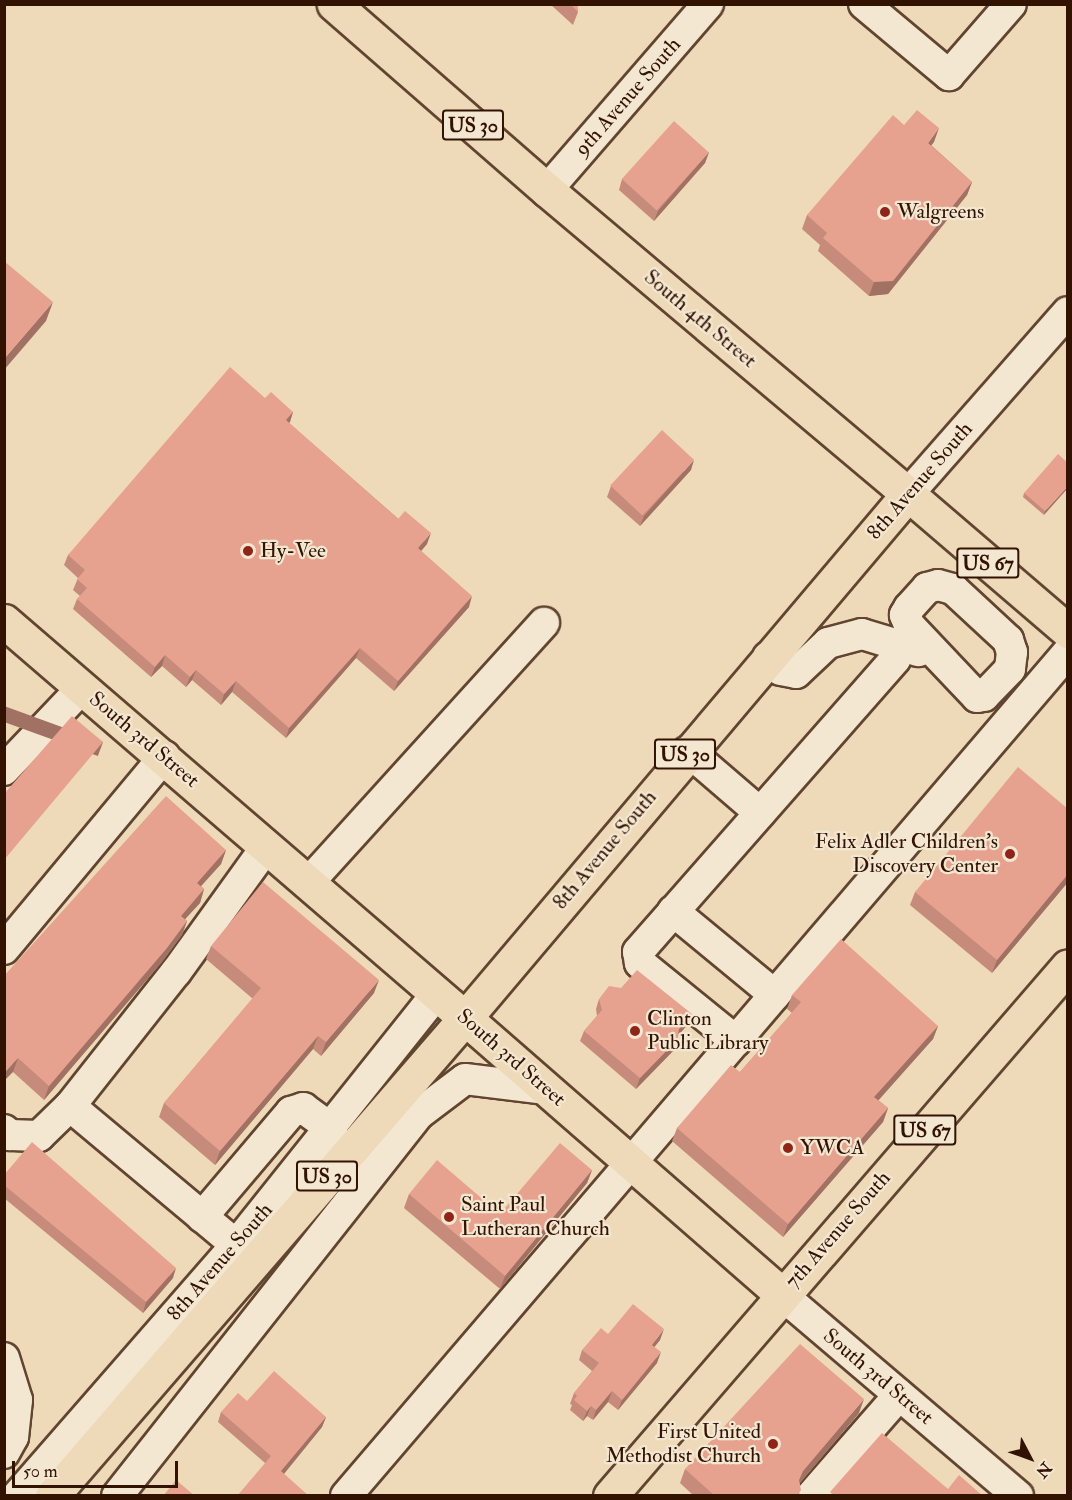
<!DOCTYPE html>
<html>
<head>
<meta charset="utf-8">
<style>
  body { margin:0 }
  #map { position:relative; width:1072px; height:1500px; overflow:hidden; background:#eedab9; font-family:"IM FELL Double Pica",serif }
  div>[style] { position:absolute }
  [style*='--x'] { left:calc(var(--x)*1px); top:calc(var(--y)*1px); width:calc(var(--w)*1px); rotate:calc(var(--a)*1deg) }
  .roads { filter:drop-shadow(2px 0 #614530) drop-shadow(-2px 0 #614530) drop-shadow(0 2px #614530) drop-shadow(0 -2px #614530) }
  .minor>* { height:30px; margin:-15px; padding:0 15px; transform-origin:15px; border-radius:15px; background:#f4e7d2 }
  .major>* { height:33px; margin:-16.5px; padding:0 16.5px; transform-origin:16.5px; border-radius:16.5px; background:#eedab9 }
  .highway>* { height:33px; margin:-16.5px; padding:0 16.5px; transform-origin:16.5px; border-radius:16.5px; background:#eedab9 }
  .wall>* { inset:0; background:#c68b7b }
  .shaded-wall>* { inset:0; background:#a17164; transform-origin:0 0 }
  .building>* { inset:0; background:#e6a28f; transform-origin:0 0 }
  .dots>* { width:16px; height:16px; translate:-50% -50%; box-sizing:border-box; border:3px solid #f4e7d2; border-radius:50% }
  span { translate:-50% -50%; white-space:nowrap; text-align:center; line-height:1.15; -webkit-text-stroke:4.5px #f4e7d2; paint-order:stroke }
  .shield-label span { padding:2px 4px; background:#f4e7d2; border:2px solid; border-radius:4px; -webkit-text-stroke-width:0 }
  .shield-label { font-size:20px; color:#321302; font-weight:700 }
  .street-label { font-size:21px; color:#321302 }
  .poi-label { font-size:21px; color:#321302 }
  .left { translate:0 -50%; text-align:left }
  .right { translate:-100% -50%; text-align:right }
  .frame { position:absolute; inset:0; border:6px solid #321302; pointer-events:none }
  .north { position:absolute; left:1000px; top:1428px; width:60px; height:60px; -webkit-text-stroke:4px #f4e7d2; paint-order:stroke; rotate:131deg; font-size:16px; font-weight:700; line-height:24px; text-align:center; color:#321302 }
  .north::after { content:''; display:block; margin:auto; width:21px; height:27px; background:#321302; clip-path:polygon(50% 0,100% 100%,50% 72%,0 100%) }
  .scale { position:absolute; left:12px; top:1461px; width:166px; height:27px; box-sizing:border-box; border:3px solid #321302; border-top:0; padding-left:8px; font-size:18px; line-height:21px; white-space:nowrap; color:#321302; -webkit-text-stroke:4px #f4e7d2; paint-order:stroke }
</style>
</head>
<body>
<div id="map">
  <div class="roads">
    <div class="minor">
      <div style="--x:864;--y:4;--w:111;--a:39.9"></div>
      <div style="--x:949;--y:75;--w:94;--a:-48.9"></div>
      <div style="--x:547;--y:190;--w:246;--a:-49.1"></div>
      <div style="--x:908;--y:494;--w:242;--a:-48.7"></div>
      <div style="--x:938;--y:585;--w:16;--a:15"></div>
      <div style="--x:953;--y:589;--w:75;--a:42.8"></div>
      <div style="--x:1008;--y:640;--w:13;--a:72"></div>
      <div style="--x:1012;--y:652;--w:17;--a:97"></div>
      <div style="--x:1010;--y:669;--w:37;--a:134"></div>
      <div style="--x:984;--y:696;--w:7;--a:172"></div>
      <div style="--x:977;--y:697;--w:99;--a:-133.4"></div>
      <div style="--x:909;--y:625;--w:11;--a:-112"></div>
      <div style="--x:905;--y:615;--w:8;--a:-60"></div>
      <div style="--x:909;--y:608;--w:27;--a:-48"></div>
      <div style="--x:927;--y:588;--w:11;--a:-15"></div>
      <div style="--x:768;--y:657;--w:18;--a:45"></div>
      <div style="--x:781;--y:670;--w:15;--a:11"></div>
      <div style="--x:796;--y:673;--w:44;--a:-43.2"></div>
      <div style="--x:828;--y:643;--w:35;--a:-15"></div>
      <div style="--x:862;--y:634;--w:59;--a:16.9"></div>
      <div style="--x:688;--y:751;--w:95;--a:40.7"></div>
      <div style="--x:4;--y:770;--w:113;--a:-46.4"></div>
      <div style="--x:309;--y:882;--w:350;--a:-47.8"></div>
      <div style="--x:673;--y:911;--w:132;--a:39.5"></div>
      <div style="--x:4;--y:949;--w:251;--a:-50.2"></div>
      <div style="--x:736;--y:1041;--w:124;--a:-140.9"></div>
      <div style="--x:640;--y:963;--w:11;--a:-100"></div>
      <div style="--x:638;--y:952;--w:390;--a:-48.7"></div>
      <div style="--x:895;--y:659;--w:15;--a:-70"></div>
      <div style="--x:70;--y:1106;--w:217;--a:39.9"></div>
      <div style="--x:4;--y:1130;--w:8;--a:40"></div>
      <div style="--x:10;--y:1135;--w:29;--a:2"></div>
      <div style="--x:39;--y:1136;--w:43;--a:-44.1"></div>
      <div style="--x:70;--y:1106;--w:171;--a:-51.7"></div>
      <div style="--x:176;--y:972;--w:155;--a:-54.2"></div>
      <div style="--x:202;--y:1217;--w:138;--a:-49.7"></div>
      <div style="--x:291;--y:1112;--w:13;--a:-18"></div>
      <div style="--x:303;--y:1108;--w:36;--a:36"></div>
      <div style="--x:782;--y:1295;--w:310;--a:40.4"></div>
      <div style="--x:4;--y:1358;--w:44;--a:72.8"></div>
      <div style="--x:17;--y:1400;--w:37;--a:96"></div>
      <div style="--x:13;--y:1437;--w:18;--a:119"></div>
      <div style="--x:17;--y:1496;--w:333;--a:-48.9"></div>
      <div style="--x:236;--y:1245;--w:322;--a:-51.4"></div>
      <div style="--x:117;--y:1496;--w:488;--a:-51.7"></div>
      <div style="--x:420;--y:1113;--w:56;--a:-37.1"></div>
      <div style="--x:465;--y:1079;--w:82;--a:7"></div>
      <div style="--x:346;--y:1496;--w:1111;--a:-49.45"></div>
      <div style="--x:811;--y:1496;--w:134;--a:-48.9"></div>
    </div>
    <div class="major">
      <div style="--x:908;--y:494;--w:211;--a:40.6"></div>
      <div style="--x:465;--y:1018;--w:421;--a:41.1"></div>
      <div style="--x:610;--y:1496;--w:700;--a:-49.17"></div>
    </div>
    <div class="highway">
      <div style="--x:4;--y:621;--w:608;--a:40.73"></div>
      <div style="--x:52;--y:1496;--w:632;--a:-49.17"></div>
      <div style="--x:465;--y:1018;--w:686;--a:-49.79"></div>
      <div style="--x:908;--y:494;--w:472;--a:-139.9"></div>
      <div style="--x:547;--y:190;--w:283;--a:-138.9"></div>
    </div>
  </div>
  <div class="wall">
    <div style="clip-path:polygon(550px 4px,577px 4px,578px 12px,573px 25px)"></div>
    <div style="clip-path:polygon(934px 142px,931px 145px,972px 182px,967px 195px,888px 294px,869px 296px,818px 251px,820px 245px,802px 229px,807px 215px)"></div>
    <div style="clip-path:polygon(709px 152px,705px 163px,654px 221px,619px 190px,622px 179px)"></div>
    <div style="clip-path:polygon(265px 398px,293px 412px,289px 423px,427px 544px,421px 551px,469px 607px,394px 691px,356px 658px,286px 738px,232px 692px,221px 705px,192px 680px,186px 687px,162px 666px,151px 677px,73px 609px,77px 599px,80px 596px,73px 590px,78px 578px,64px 565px,68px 555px)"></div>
    <div style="clip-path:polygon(1068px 463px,1044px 515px,1023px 497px,1024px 493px)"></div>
    <div style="clip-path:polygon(691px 470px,640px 526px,607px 497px,611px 486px)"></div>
    <div style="clip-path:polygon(1068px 809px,1068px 882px,992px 973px,910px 905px,915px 892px)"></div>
    <div style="clip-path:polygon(226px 850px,221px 864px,201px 886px,204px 889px,200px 903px,185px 919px,187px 921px,182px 935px,162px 962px,44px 1100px,13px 1072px,4px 976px)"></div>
    <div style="clip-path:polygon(211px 946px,374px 993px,321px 1056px,313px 1049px,215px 1165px,159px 1117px,164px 1103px,253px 999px,206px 959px)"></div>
    <div style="clip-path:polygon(792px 995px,938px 1026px,933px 1039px,878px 1100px,888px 1108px,883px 1122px,783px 1237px,672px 1141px,677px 1128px,740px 1072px,792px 1013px,787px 1009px)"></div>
    <div style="clip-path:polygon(599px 999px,692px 1014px,688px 1024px,678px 1036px,674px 1050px,636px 1089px,580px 1041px,584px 1031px,597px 1016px,596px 1009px)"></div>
    <div style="clip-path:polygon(592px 1170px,587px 1183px,500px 1289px,404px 1208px,409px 1194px,500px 1214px)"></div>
    <div style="clip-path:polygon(4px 1175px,173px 1278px,143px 1313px,4px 1198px)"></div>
    <div style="clip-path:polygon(608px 1334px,660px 1340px,654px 1347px,657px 1363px,618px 1410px,608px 1402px,593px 1420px,587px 1416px,583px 1421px,570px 1410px,572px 1405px,570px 1404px,574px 1393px,592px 1371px,579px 1360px,582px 1350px)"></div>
    <div style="clip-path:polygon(247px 1401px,326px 1417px,322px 1427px,284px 1474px,265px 1463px,218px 1422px,221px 1412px)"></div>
    <div style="clip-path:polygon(859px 1413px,800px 1483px,799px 1496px,694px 1496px,680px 1483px,685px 1469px)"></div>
  </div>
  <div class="shaded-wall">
    <div style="clip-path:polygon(939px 128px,934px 142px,923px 156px,928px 143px)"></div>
    <div style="clip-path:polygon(709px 152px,705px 163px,654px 221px,658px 211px)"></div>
    <div style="clip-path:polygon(972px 182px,967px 195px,888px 294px,869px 296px,874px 282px)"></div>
    <div style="clip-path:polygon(53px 302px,46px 321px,4px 370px,4px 359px)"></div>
    <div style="clip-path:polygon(293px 412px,290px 422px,282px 431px,286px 420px)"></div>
    <div style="clip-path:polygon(694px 460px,691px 470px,640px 526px,644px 516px)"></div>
    <div style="clip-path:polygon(1068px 486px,1068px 488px,1044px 515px,1045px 511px)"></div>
    <div style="clip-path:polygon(431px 533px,427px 544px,414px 559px,418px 548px)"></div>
    <div style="clip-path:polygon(472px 596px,469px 607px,394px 691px,398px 681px)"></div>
    <div style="clip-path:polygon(360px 648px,356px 658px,286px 738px,289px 728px)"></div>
    <div style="clip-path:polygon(165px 655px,162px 666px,151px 677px,155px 667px)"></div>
    <div style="clip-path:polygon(196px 670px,192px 680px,186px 687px,190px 677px)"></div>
    <div style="clip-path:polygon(236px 681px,232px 692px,221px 705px,224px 694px)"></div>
    <div style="left:103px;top:742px;width:15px;height:154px;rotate:110deg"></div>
    <div style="clip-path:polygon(226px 850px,221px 864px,192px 896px,197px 883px)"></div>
    <div style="clip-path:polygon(1068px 874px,1068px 882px,992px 973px,997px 960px)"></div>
    <div style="clip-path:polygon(204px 889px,200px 903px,176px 929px,181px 916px)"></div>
    <div style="clip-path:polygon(187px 921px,182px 935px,162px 962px,44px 1100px,49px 1086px)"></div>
    <div style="clip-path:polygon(379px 980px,374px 993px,321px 1056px,326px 1042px)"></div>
    <div style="clip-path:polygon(692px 1014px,688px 1024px,675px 1039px,679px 1029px)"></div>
    <div style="clip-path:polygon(938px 1026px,933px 1039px,869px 1111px,874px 1097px)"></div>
    <div style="clip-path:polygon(318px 1036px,313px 1049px,215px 1165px,220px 1151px)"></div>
    <div style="clip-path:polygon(677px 1040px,674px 1050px,636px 1089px,640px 1078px)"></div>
    <div style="clip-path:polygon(18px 1058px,13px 1072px,4px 1081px,4px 1073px)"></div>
    <div style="clip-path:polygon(888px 1108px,883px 1122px,783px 1237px,788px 1224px)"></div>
    <div style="clip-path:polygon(592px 1170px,587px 1183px,500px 1289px,505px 1276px)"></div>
    <div style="clip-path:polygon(176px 1268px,173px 1278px,143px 1313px,146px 1302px)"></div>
    <div style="clip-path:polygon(664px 1329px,660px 1340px,648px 1355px,652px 1345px)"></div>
    <div style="clip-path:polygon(661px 1352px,657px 1363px,618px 1410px,622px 1400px)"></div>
    <div style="clip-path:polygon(612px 1391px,608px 1402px,593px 1420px,596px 1410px)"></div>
    <div style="clip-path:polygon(864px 1399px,859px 1413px,798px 1485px,799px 1480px,803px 1471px)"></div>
    <div style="clip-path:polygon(591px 1406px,587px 1416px,583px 1421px,587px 1411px)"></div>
    <div style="clip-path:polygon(326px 1417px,322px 1427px,278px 1481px,281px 1471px)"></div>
  </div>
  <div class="building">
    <div style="clip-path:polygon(570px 4px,577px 4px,578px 12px)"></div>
    <div style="clip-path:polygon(917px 110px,939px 128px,928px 143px,972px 182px,893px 281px,874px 282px,823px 238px,827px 233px,807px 215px,893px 115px,904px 125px)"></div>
    <div style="left:674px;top:121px;width:47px;height:78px;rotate:42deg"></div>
    <div style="clip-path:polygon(4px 261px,53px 302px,4px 359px)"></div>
    <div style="clip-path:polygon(230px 367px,265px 398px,271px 392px,293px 412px,286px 420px,398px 519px,405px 511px,431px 533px,418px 548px,472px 596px,398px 681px,360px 648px,289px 728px,236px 681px,224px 694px,196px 670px,190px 677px,165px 655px,155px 667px,77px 599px,87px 588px,77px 579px,85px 570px,68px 555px)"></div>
    <div style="left:662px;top:430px;width:44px;height:76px;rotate:43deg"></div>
    <div style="clip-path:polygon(1058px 454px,1068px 463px,1068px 486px,1045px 511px,1024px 493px)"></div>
    <div style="clip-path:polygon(72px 716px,103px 742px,4px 860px,4px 794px)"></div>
    <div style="clip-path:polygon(1018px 767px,1068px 809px,1068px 874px,997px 960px,915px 892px)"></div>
    <div style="clip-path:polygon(166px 796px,226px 850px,197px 883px,204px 889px,181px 916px,187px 921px,167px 948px,49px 1086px,18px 1058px,4px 1073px,4px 976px)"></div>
    <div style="clip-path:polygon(263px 882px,379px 980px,326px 1042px,318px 1036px,220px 1151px,164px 1103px,261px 988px,211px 946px)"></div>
    <div style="clip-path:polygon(841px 939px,938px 1026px,874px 1097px,888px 1108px,788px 1224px,677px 1128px,731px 1065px,740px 1072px,801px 1002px,792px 995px)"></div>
    <div style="clip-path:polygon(637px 970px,692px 1014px,679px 1029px,677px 1040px,640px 1078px,584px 1031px,602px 1010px,599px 999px,609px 986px,621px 988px)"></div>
    <div style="clip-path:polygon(32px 1142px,176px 1268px,146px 1302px,4px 1185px,4px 1175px)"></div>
    <div style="clip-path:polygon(560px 1143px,592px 1170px,505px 1276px,409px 1194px,437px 1160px,500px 1214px)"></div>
    <div style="clip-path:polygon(633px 1304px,664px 1329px,652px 1345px,661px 1352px,622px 1400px,612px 1391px,596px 1410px,591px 1406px,587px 1411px,574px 1400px,577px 1396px,574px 1393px,599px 1363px,582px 1350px,601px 1328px,608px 1334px)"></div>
    <div style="clip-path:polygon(800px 1344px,864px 1399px,803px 1471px,799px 1480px,801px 1490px,797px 1496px,715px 1496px,685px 1469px)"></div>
    <div style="clip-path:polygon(274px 1371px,326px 1417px,281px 1471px,309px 1496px,237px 1496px,271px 1456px,221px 1412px,238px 1393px,247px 1401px)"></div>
    <div style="clip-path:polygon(882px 1433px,948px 1489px,959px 1475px,983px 1496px,834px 1496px,830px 1492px)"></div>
    <div style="clip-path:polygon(176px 1480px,195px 1496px,163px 1496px)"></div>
  </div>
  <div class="dots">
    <div style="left:885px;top:212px;background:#8f2418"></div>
    <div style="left:248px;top:551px;background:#8f2418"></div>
    <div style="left:1010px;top:854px;background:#8f2418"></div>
    <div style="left:635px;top:1031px;background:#8f2418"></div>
    <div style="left:788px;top:1148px;background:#8f2418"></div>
    <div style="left:449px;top:1217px;background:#8f2418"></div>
    <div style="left:773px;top:1444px;background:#8f2418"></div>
  </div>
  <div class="shield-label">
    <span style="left:473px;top:125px">US 30</span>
    <span style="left:988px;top:563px">US 67</span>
    <span style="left:685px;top:754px">US 30</span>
    <span style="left:925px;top:1130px">US 67</span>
    <span style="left:327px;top:1176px">US 30</span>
  </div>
  <div class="street-label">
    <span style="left:628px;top:97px;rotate:-49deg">9th Avenue South</span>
    <span style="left:700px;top:319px;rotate:40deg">South 4th Street</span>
    <span style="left:920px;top:481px;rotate:-49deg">8th Avenue South</span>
    <span style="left:144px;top:740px;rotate:40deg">South 3rd Street</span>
    <span style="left:605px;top:850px;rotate:-50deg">8th Avenue South</span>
    <span style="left:511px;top:1058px;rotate:41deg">South 3rd Street</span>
    <span style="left:838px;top:1230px;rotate:-49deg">7th Avenue South</span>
    <span style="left:220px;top:1262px;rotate:-49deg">8th Avenue South</span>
    <span style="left:878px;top:1377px;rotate:40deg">South 3rd Street</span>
  </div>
  <div class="poi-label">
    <span class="left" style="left:897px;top:212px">Walgreens</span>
    <span class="left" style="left:260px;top:551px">Hy-Vee</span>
    <span class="right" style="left:998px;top:854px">Felix Adler Children's<br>Discovery Center</span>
    <span class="left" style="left:647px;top:1031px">Clinton<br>Public Library</span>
    <span class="left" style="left:800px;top:1148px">YWCA</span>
    <span class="left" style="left:461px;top:1217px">Saint Paul<br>Lutheran Church</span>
    <span class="right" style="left:761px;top:1444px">First United<br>Methodist Church</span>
  </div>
  <div class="frame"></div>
  <div class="north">N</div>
  <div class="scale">50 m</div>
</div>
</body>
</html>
